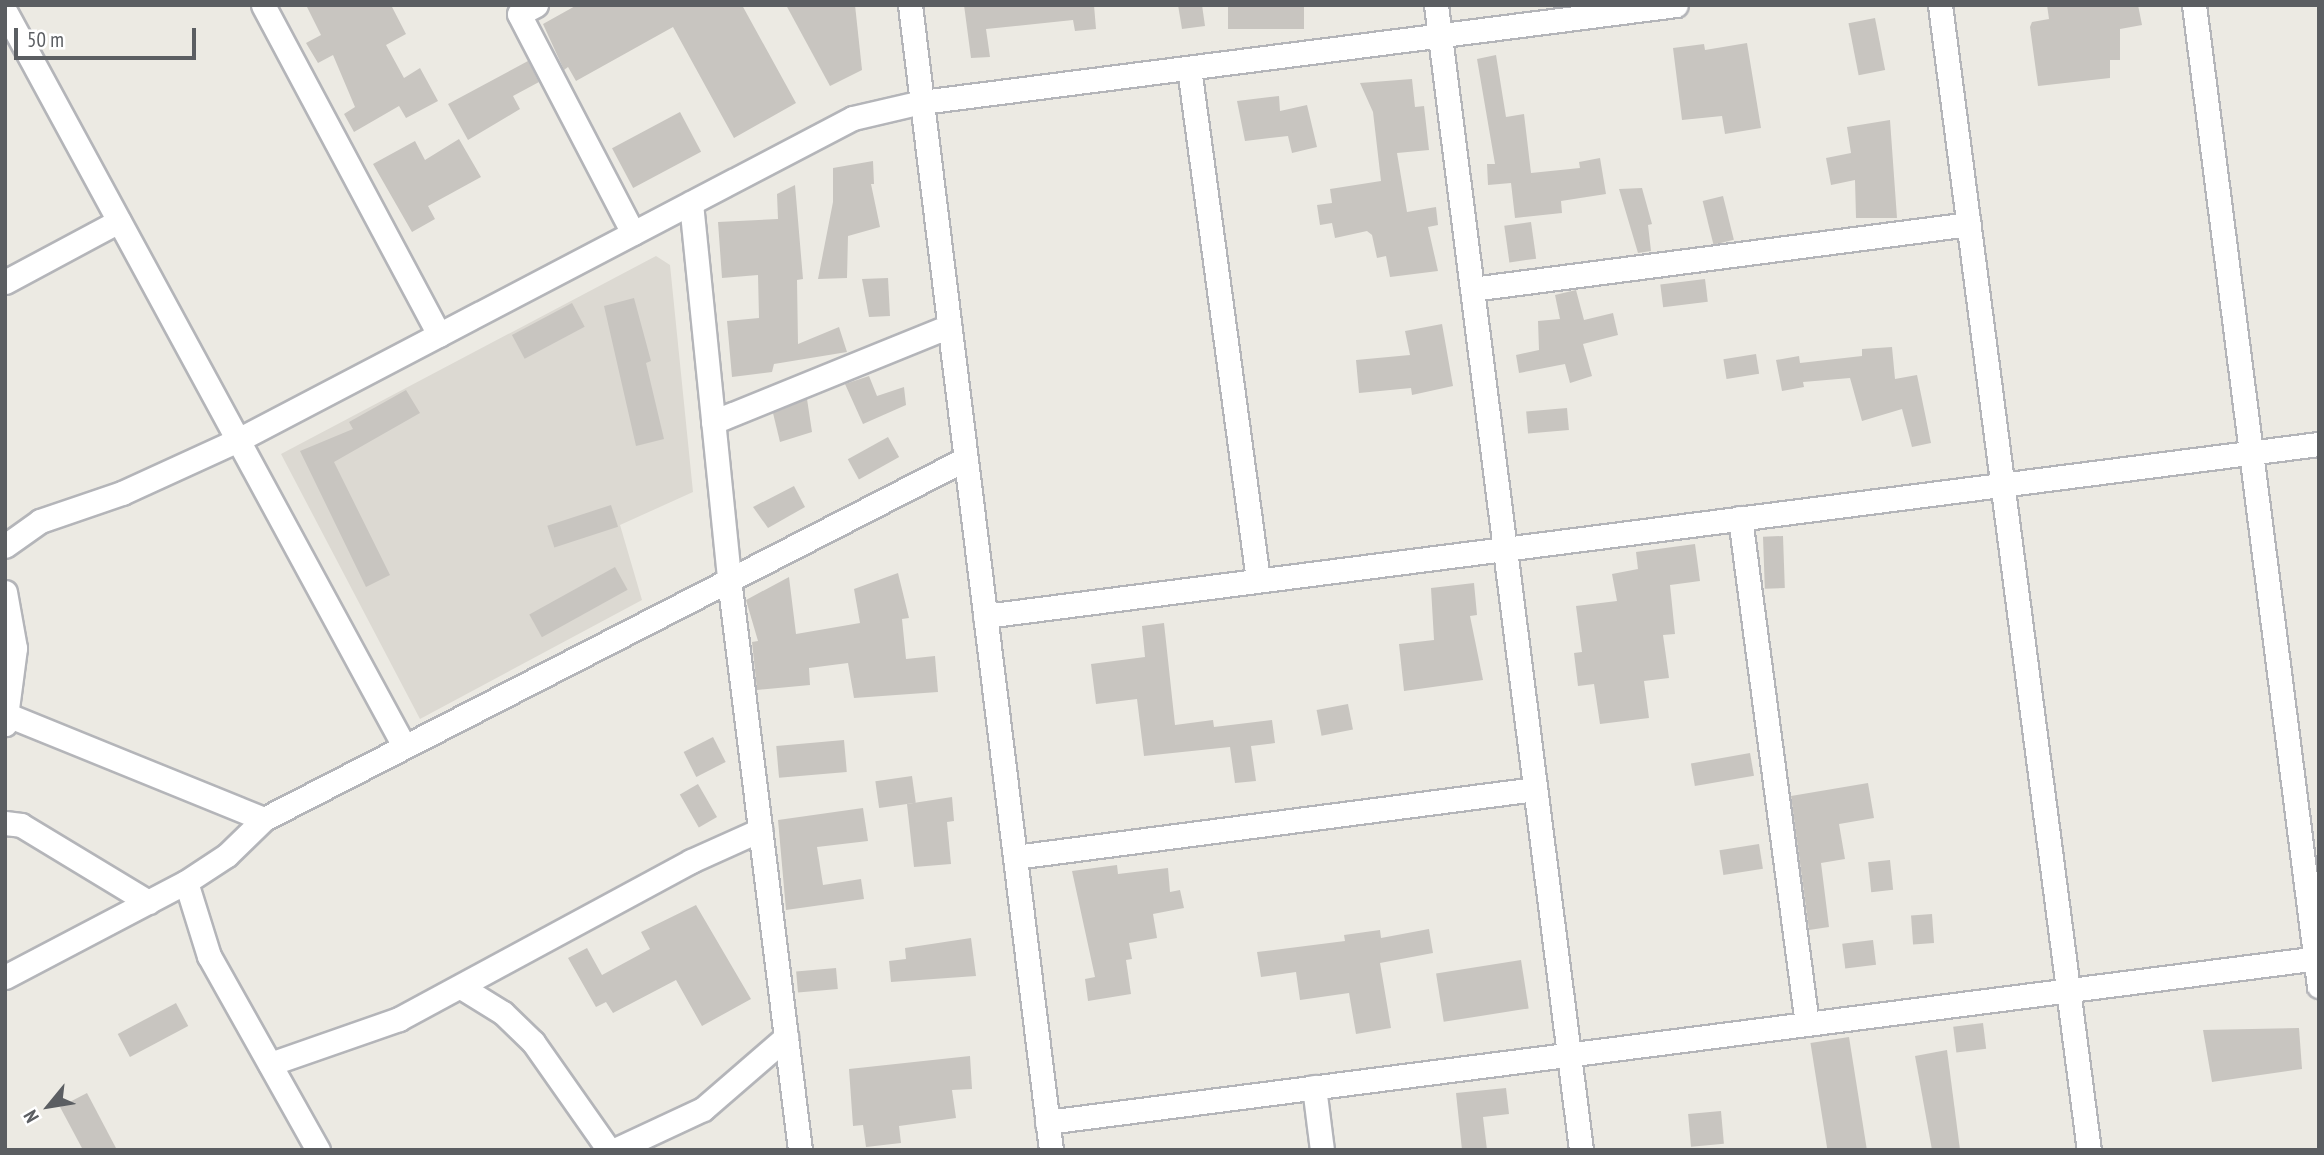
<!DOCTYPE html>
<html>
<head>
<meta charset="utf-8">
<style>
  body { margin:0 }
  #map { position:relative; width:2324px; height:1155px; overflow:hidden; background:#eceae3; font-family:"PT Sans Narrow",sans-serif }
  div>[style] { position:absolute }
  [style*='--x'] { left:calc(var(--x)*1px); top:calc(var(--y)*1px); width:calc(var(--w)*1px); rotate:calc(var(--a)*1deg) }
  .education>* { inset:0; background:#dcd9d2 }
  .building>* { inset:0; background:#c8c5c0; transform-origin:0 0 }
  .roads { filter:drop-shadow(2px 0 #b4b5b9) drop-shadow(-2px 0 #b4b5b9) drop-shadow(0 2px #b4b5b9) drop-shadow(0 -2px #b4b5b9) }
  .minor>* { height:23px; margin:-11.5px; padding:0 11.5px; transform-origin:11.5px; border-radius:11.5px; background:#fff }
  span { translate:-50% -50%; white-space:nowrap; text-align:center; line-height:1.15; -webkit-text-stroke:5px #fff; paint-order:stroke }
  .frame { position:absolute; inset:0; border:7px solid #5b5e62; pointer-events:none }
  .north { position:absolute; left:14px; top:1071px; width:70px; height:70px; -webkit-text-stroke:5px #fff; paint-order:stroke; rotate:240deg; font-size:19px; font-weight:700; line-height:28px; text-align:center; color:#5b5e62 }
  .north::after { content:''; display:block; margin:auto; width:24px; height:32px; background:#5b5e62; clip-path:polygon(50% 0,100% 100%,50% 72%,0 100%) }
  .scale { position:absolute; left:14px; top:28px; width:182px; height:32px; box-sizing:border-box; border:4px solid #5b5e62; border-top:0; padding-left:9px; font-size:21px; line-height:24px; white-space:nowrap; color:#5b5e62; -webkit-text-stroke:5px #fff; paint-order:stroke }
</style>
</head>
<body>
<div id="map">
  <div class="education">
    <div style="clip-path:polygon(656px 256px,670px 265px,693px 492px,620px 525px,642px 600px,420px 719px,281px 454px)"></div>
  </div>
  <div class="building">
    <div style="clip-path:polygon(306px 5px,391px 5px,406px 34px,386px 45px,404px 78px,420px 68px,438px 101px,406px 118px,399px 106px,354px 132px,344px 114px,355px 107px,333px 55px,318px 63px,306px 43px,321px 35px)"></div>
    <div style="clip-path:polygon(577px 5px,742px 5px,796px 103px,734px 138px,673px 27px,576px 81px,568px 67px,564px 70px,543px 24px)"></div>
    <div style="clip-path:polygon(786px 5px,855px 5px,862px 70px,830px 86px)"></div>
    <div style="clip-path:polygon(964px 5px,1094px 5px,1096px 29px,1075px 31px,1073px 20px,986px 29px,990px 57px,971px 58px)"></div>
    <div style="clip-path:polygon(1178px 5px,1202px 5px,1205px 26px,1182px 29px)"></div>
    <div style="left:1304px;top:5px;width:24px;height:76px;rotate:90deg"></div>
    <div style="clip-path:polygon(2047px 5px,2138px 5px,2142px 25px,2120px 29px,2120px 60px,2110px 60px,2110px 78px,2038px 86px,2030px 27px,2032px 22px,2049px 19px)"></div>
    <div style="left:1875px;top:18px;width:53px;height:27px;rotate:79deg"></div>
    <div style="clip-path:polygon(1747px 43px,1761px 128px,1725px 134px,1722px 116px,1682px 120px,1673px 48px,1704px 44px,1705px 50px)"></div>
    <div style="clip-path:polygon(1496px 55px,1506px 117px,1524px 114px,1531px 173px,1580px 168px,1579px 162px,1600px 158px,1606px 194px,1561px 201px,1562px 213px,1515px 218px,1511px 183px,1488px 185px,1487px 164px,1495px 164px,1477px 59px)"></div>
    <div style="clip-path:polygon(528px 61px,539px 82px,513px 96px,520px 109px,468px 140px,448px 104px)"></div>
    <div style="clip-path:polygon(1412px 79px,1415px 107px,1424px 106px,1429px 150px,1397px 153px,1407px 212px,1436px 207px,1438px 225px,1428px 227px,1438px 271px,1390px 277px,1386px 256px,1377px 258px,1372px 235px,1367px 231px,1335px 238px,1332px 223px,1320px 225px,1317px 205px,1332px 203px,1330px 189px,1381px 181px,1373px 112px,1360px 83px)"></div>
    <div style="clip-path:polygon(1279px 96px,1280px 111px,1307px 105px,1317px 147px,1292px 153px,1288px 136px,1245px 141px,1237px 101px)"></div>
    <div style="left:680px;top:112px;width:45px;height:77px;rotate:62deg"></div>
    <div style="clip-path:polygon(1890px 120px,1897px 218px,1856px 218px,1855px 180px,1831px 185px,1826px 158px,1851px 153px,1847px 127px)"></div>
    <div style="clip-path:polygon(459px 139px,481px 177px,428px 206px,435px 219px,412px 232px,373px 164px,415px 141px,425px 160px)"></div>
    <div style="clip-path:polygon(873px 161px,874px 184px,871px 184px,880px 227px,848px 236px,847px 278px,818px 279px,833px 202px,833px 168px)"></div>
    <div style="clip-path:polygon(795px 185px,803px 279px,797px 280px,798px 344px,839px 327px,847px 352px,774px 364px,772px 372px,732px 377px,727px 321px,759px 318px,758px 275px,722px 278px,718px 222px,778px 219px,777px 194px)"></div>
    <div style="clip-path:polygon(1642px 188px,1652px 224px,1648px 225px,1651px 251px,1638px 253px,1619px 189px)"></div>
    <div style="left:1723px;top:196px;width:45px;height:21px;rotate:76deg"></div>
    <div style="left:1531px;top:222px;width:37px;height:27px;rotate:82deg"></div>
    <div style="clip-path:polygon(888px 278px,890px 316px,869px 317px,862px 279px)"></div>
    <div style="left:1705px;top:279px;width:23px;height:45px;rotate:83deg"></div>
    <div style="clip-path:polygon(1576px 290px,1584px 320px,1613px 313px,1618px 335px,1583px 344px,1592px 376px,1570px 383px,1565px 364px,1519px 373px,1516px 355px,1539px 350px,1538px 321px,1560px 319px,1555px 295px)"></div>
    <div style="clip-path:polygon(634px 298px,651px 361px,646px 363px,664px 439px,636px 446px,604px 306px)"></div>
    <div style="left:572px;top:303px;width:27px;height:68px;rotate:62deg"></div>
    <div style="clip-path:polygon(1442px 324px,1453px 386px,1412px 395px,1411px 388px,1359px 393px,1356px 360px,1410px 355px,1405px 331px)"></div>
    <div style="clip-path:polygon(1892px 347px,1895px 379px,1917px 375px,1931px 443px,1912px 447px,1902px 409px,1862px 421px,1850px 378px,1803px 382px,1804px 387px,1782px 391px,1776px 360px,1799px 356px,1800px 363px,1862px 356px,1862px 349px)"></div>
    <div style="left:1756px;top:354px;width:20px;height:33px;rotate:81deg"></div>
    <div style="clip-path:polygon(869px 376px,877px 396px,904px 387px,906px 405px,863px 424px,845px 384px)"></div>
    <div style="clip-path:polygon(406px 390px,420px 413px,334px 462px,390px 575px,366px 587px,300px 451px,353px 429px,349px 422px)"></div>
    <div style="clip-path:polygon(807px 399px,812px 432px,780px 442px,773px 413px)"></div>
    <div style="left:1567px;top:408px;width:22px;height:41px;rotate:85deg"></div>
    <div style="left:888px;top:437px;width:23px;height:46px;rotate:61deg"></div>
    <div style="clip-path:polygon(794px 486px,805px 507px,768px 528px,753px 507px)"></div>
    <div style="left:611px;top:505px;width:23px;height:67px;rotate:72deg"></div>
    <div style="left:1783px;top:536px;width:52px;height:20px;rotate:88deg"></div>
    <div style="clip-path:polygon(1695px 544px,1700px 581px,1670px 585px,1675px 634px,1663px 635px,1669px 678px,1644px 681px,1649px 718px,1600px 724px,1594px 684px,1578px 686px,1574px 653px,1582px 652px,1576px 606px,1617px 601px,1612px 574px,1638px 569px,1636px 552px)"></div>
    <div style="left:615px;top:567px;width:26px;height:98px;rotate:61deg"></div>
    <div style="clip-path:polygon(898px 573px,909px 618px,902px 619px,906px 659px,935px 656px,938px 692px,854px 698px,848px 663px,809px 668px,810px 685px,757px 690px,752px 642px,758px 641px,746px 600px,789px 577px,796px 634px,860px 623px,854px 589px)"></div>
    <div style="clip-path:polygon(1474px 583px,1477px 615px,1470px 616px,1483px 680px,1404px 691px,1399px 644px,1434px 640px,1431px 588px)"></div>
    <div style="clip-path:polygon(1164px 623px,1175px 725px,1213px 720px,1214px 727px,1272px 720px,1275px 743px,1251px 746px,1256px 781px,1235px 783px,1230px 747px,1144px 756px,1137px 699px,1096px 704px,1091px 664px,1145px 657px,1142px 626px)"></div>
    <div style="left:1348px;top:704px;width:26px;height:32px;rotate:79deg"></div>
    <div style="left:713px;top:737px;width:28px;height:33px;rotate:63deg"></div>
    <div style="left:844px;top:740px;width:32px;height:68px;rotate:85deg"></div>
    <div style="left:1750px;top:753px;width:23px;height:60px;rotate:80deg"></div>
    <div style="left:912px;top:776px;width:27px;height:37px;rotate:82deg"></div>
    <div style="clip-path:polygon(1868px 783px,1874px 818px,1839px 824px,1845px 859px,1821px 863px,1829px 927px,1809px 930px,1791px 796px)"></div>
    <div style="left:698px;top:784px;width:38px;height:21px;rotate:60deg"></div>
    <div style="clip-path:polygon(952px 797px,954px 821px,947px 822px,951px 864px,914px 867px,907px 804px)"></div>
    <div style="clip-path:polygon(863px 808px,868px 841px,817px 847px,823px 885px,861px 879px,864px 899px,786px 910px,778px 820px)"></div>
    <div style="left:1759px;top:844px;width:25px;height:40px;rotate:81deg"></div>
    <div style="left:1890px;top:860px;width:30px;height:22px;rotate:84deg"></div>
    <div style="clip-path:polygon(1117px 865px,1118px 874px,1168px 868px,1170px 892px,1180px 890px,1184px 908px,1153px 914px,1157px 938px,1129px 943px,1132px 959px,1126px 960px,1131px 994px,1088px 1001px,1085px 979px,1095px 977px,1072px 871px)"></div>
    <div style="clip-path:polygon(696px 905px,751px 999px,702px 1026px,676px 980px,613px 1013px,606px 1002px,596px 1007px,568px 958px,587px 948px,602px 975px,650px 949px,641px 932px)"></div>
    <div style="left:1932px;top:914px;width:29px;height:21px;rotate:86deg"></div>
    <div style="clip-path:polygon(1429px 929px,1433px 953px,1380px 963px,1391px 1028px,1356px 1034px,1349px 993px,1300px 1000px,1296px 972px,1261px 977px,1257px 952px,1345px 941px,1344px 935px,1380px 930px,1381px 938px)"></div>
    <div style="clip-path:polygon(971px 938px,976px 976px,891px 982px,889px 961px,906px 959px,905px 948px)"></div>
    <div style="left:1873px;top:940px;width:25px;height:31px;rotate:83deg"></div>
    <div style="left:1521px;top:960px;width:49px;height:86px;rotate:81deg"></div>
    <div style="left:836px;top:968px;width:21px;height:40px;rotate:85deg"></div>
    <div style="left:176px;top:1003px;width:26px;height:66px;rotate:62deg"></div>
    <div style="left:1983px;top:1023px;width:26px;height:30px;rotate:83deg"></div>
    <div style="clip-path:polygon(2299px 1028px,2302px 1069px,2212px 1082px,2203px 1030px)"></div>
    <div style="left:1849px;top:1037px;width:114px;height:39px;rotate:81deg"></div>
    <div style="clip-path:polygon(1947px 1050px,1960px 1150px,1932px 1150px,1915px 1056px)"></div>
    <div style="clip-path:polygon(970px 1056px,972px 1089px,952px 1090px,956px 1118px,899px 1126px,901px 1143px,866px 1147px,863px 1125px,853px 1126px,849px 1069px)"></div>
    <div style="clip-path:polygon(1506px 1088px,1509px 1114px,1483px 1117px,1487px 1150px,1462px 1150px,1456px 1093px)"></div>
    <div style="clip-path:polygon(87px 1093px,117px 1150px,83px 1150px,60px 1107px)"></div>
    <div style="left:1721px;top:1111px;width:33px;height:33px;rotate:85deg"></div>
  </div>
  <div class="roads">
    <div class="minor">
      <div style="--x:263;--y:5;--w:374;--a:61.9"></div>
      <div style="--x:536;--y:5;--w:19;--a:152"></div>
      <div style="--x:519;--y:14;--w:247;--a:62.5"></div>
      <div style="--x:910;--y:5;--w:1154;--a:82.98"></div>
      <div style="--x:1436;--y:5;--w:1154;--a:82.78"></div>
      <div style="--x:1940;--y:5;--w:1155;--a:82.59"></div>
      <div style="--x:2194;--y:5;--w:989;--a:82.74"></div>
      <div style="--x:5;--y:11;--w:836;--a:61.5"></div>
      <div style="--x:1189;--y:68;--w:517;--a:82.32"></div>
      <div style="--x:691;--y:203;--w:378;--a:84.2"></div>
      <div style="--x:729;--y:579;--w:575;--a:82.91"></div>
      <div style="--x:5;--y:282;--w:129;--a:-28.2"></div>
      <div style="--x:1472;--y:289;--w:501;--a:-7.45"></div>
      <div style="--x:713;--y:422;--w:255;--a:-22.1"></div>
      <div style="--x:1740;--y:518;--w:510;--a:82.46"></div>
      <div style="--x:5;--y:546;--w:43;--a:-35.5"></div>
      <div style="--x:40;--y:521;--w:87;--a:-18.9"></div>
      <div style="--x:122;--y:493;--w:128;--a:-24.6"></div>
      <div style="--x:238;--y:440;--w:694;--a:-27.64"></div>
      <div style="--x:853;--y:118;--w:71;--a:-13.1"></div>
      <div style="--x:922;--y:102;--w:760;--a:-7.33"></div>
      <div style="--x:5;--y:592;--w:57;--a:79.9"></div>
      <div style="--x:15;--y:648;--w:77;--a:97.5"></div>
      <div style="--x:985;--y:616;--w:1345;--a:-7.35"></div>
      <div style="--x:5;--y:714;--w:279;--a:22.1"></div>
      <div style="--x:5;--y:823;--w:16;--a:7"></div>
      <div style="--x:21;--y:825;--w:149;--a:31.2"></div>
      <div style="--x:1015;--y:857;--w:524;--a:-7.45"></div>
      <div style="--x:5;--y:977;--w:204;--a:-27.7"></div>
      <div style="--x:461;--y:987;--w:49;--a:31.8"></div>
      <div style="--x:503;--y:1013;--w:42;--a:44"></div>
      <div style="--x:533;--y:1042;--w:132;--a:54.9"></div>
      <div style="--x:270;--y:1064;--w:137;--a:-19.2"></div>
      <div style="--x:399;--y:1019;--w:332;--a:-28.4"></div>
      <div style="--x:691;--y:861;--w:76;--a:-24.2"></div>
      <div style="--x:1314;--y:1087;--w:64;--a:82.8"></div>
      <div style="--x:1047;--y:1122;--w:1283;--a:-7.35"></div>
      <div style="--x:318;--y:1150;--w:223;--a:-119.3"></div>
      <div style="--x:209;--y:956;--w:77;--a:-107.3"></div>
      <div style="--x:186;--y:882;--w:49;--a:-33.4"></div>
      <div style="--x:227;--y:855;--w:52;--a:-44.2"></div>
      <div style="--x:264;--y:819;--w:788;--a:-27.18"></div>
      <div style="--x:615;--y:1150;--w:97;--a:-25"></div>
      <div style="--x:703;--y:1109;--w:110;--a:-40.9"></div>
    </div>
  </div>
  <div class="frame"></div>
  <div class="north">N</div>
  <div class="scale">50 m</div>
</div>
</body>
</html>
